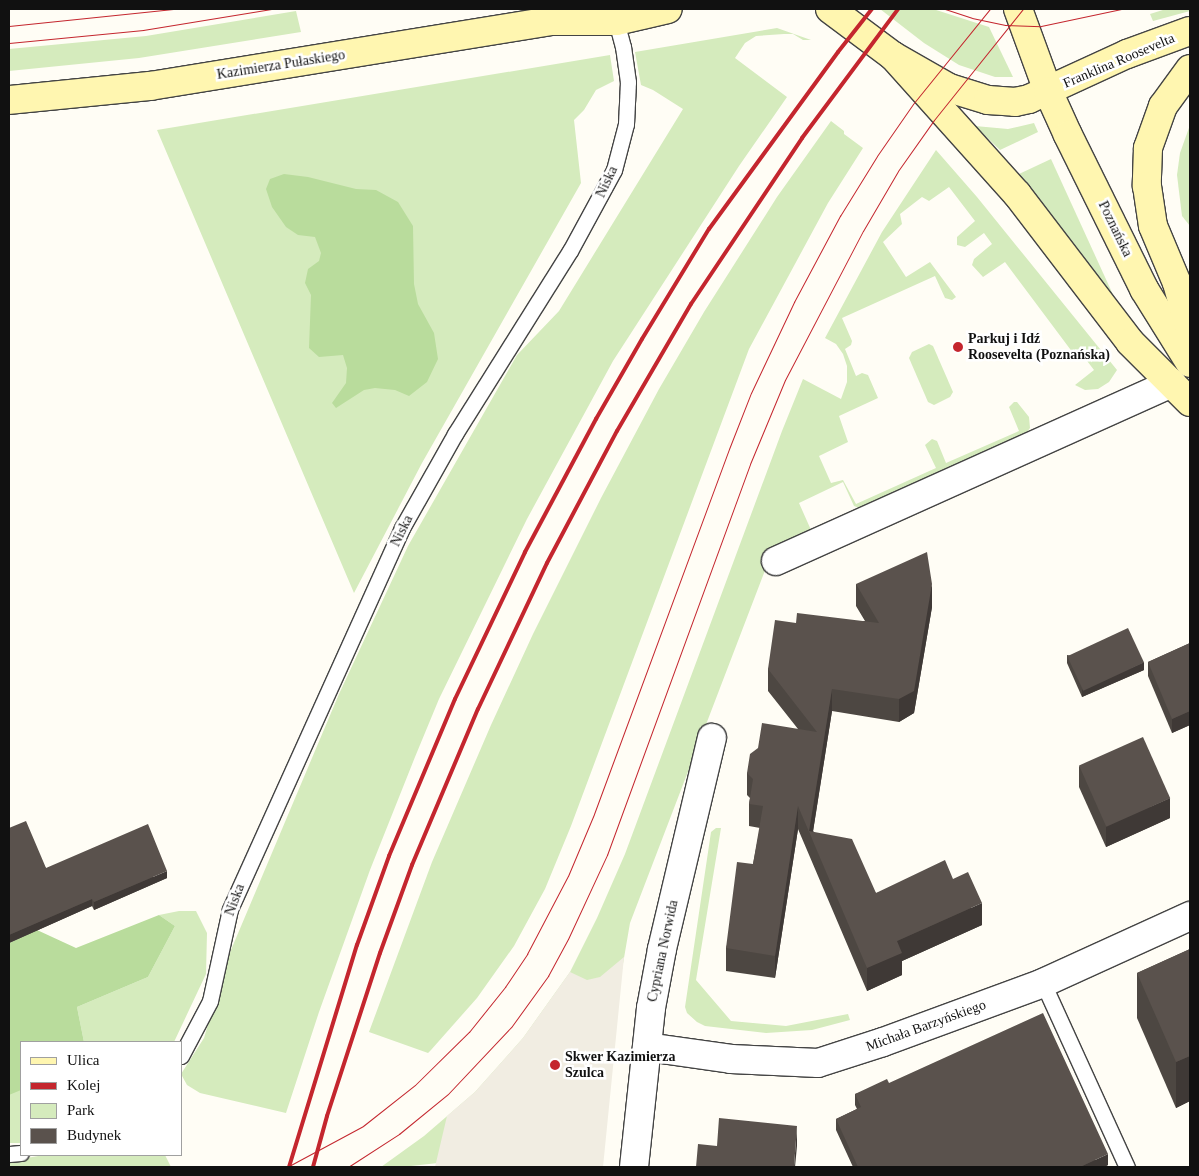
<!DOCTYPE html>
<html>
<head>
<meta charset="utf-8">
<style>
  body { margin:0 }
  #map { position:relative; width:1199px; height:1176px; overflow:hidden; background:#fffdf5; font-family:Georgia,serif }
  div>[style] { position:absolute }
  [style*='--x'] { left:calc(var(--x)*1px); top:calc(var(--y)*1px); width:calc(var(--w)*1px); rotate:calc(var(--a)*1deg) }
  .green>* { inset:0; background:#d5ebbd; transform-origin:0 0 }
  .forest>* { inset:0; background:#b9dc9c }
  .plaza>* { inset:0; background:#f1ede2 }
  .roads { filter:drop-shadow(1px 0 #444) drop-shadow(-1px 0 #444) drop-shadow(0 1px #444) drop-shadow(0 -1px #444) }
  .lane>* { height:15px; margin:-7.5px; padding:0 7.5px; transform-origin:7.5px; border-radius:7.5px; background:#fff }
  .street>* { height:28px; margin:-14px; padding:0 14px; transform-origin:14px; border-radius:14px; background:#fff }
  .secondary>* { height:28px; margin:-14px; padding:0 14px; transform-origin:14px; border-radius:14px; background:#fff6b0 }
  .tram>* { height:1px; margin:-0.5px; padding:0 0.5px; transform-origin:0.5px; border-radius:0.5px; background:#c4262e }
  .rail>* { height:4px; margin:-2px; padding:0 2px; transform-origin:2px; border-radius:2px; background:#c4262e }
  .wall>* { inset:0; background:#4d4742 }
  .shaded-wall>* { inset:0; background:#3f3936 }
  .building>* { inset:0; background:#5a524d; transform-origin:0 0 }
  .dots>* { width:14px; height:14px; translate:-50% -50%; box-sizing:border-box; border:2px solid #fff; border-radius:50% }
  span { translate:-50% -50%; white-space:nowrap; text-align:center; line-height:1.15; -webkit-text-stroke:5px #fff; paint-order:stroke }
  .street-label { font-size:14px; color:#111 }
  .poi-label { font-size:14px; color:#111; font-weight:700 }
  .left { translate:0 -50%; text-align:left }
  .frame { position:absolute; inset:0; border:10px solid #111; pointer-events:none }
  .legend { position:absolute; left:20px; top:1041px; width:162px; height:115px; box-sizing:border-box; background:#fff; border:1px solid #a0a0a0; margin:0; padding:6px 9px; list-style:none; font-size:15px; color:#111 }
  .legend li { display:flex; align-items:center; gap:10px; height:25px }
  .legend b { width:25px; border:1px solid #a0a0a0 }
</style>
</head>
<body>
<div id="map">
  <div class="green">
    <div style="clip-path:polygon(880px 9px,933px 9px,989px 27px,1013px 77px,995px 77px,959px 65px,924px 43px)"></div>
    <div style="clip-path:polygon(1166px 9px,1190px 9px,1190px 11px,1153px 21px,1150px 14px)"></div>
    <div style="clip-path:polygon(296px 11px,301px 32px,139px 58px,9px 71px,9px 49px,146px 36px)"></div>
    <div style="clip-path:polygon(777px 28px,811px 40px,803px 40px,793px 34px,784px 34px,756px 36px,745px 43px,735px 58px,787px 97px,739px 166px,613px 361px,527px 519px,439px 699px,415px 757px,370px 870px,319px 1012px,286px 1113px,200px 1093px,187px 1085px,181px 1074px,204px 1038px,228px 957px,339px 694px,408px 546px,517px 355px,559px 311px,683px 109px,653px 90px,641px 85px,635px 52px)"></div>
    <div style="clip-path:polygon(610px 55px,614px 81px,596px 90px,584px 110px,574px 120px,581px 183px,422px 463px,354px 593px,157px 130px)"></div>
    <div style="clip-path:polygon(831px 121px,844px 131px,844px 134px,863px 148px,828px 203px,749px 349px,571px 826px,545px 889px,514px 946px,477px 998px,431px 1050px,428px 1053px,369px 1032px,432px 862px,491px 725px,533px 634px,601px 498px,659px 389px,704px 312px,777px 197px)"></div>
    <div style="clip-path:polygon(1034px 123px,1038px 132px,1000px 150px,975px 126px,1008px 129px)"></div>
    <div style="clip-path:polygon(1190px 125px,1190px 226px,1182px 216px,1177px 175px,1180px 153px)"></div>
    <div style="clip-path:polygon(936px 150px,977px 197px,1117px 370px,1109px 382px,1098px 389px,1085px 390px,1075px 385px,1094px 370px,1081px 353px,1076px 357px,1005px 262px,983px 277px,972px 265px,974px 259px,992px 244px,984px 233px,965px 247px,957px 245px,957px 237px,975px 221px,949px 187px,929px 201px,922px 197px,900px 214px,902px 224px,883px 242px,906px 277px,930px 262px,956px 297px,952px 300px,945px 298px,935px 276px,842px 318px,852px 341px,851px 345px,845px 349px,856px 376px,862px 373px,868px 375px,878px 398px,839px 416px,848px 442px,819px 456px,831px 483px,843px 480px,856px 504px,936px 468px,925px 445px,932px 439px,937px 441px,946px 463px,1019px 431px,1009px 407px,1014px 402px,1017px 402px,1029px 417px,1030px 428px,1024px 436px,859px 508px,854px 506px,843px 482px,799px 503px,811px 530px,774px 547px,630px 923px,618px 993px,447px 1162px,402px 1167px,381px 1167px,424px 1136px,475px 1092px,523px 1038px,570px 972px,597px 918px,625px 854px,782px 431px,803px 379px,841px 399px,847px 382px,847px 366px,843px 354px,836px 344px,825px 338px,882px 232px)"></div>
    <div style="clip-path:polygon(1051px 159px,1115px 299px,1019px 174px)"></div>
    <div style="clip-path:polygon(929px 344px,933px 346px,953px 392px,950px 397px,934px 405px,928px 402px,909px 358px,912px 352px)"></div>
    <div style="clip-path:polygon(716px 828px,721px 828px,696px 980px,731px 1021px,786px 1026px,848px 1014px,850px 1020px,812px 1030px,766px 1033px,705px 1026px,697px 1022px,687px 1013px,685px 1007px,711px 832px)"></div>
    <div style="clip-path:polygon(179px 911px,196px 911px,207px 933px,206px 974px,174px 1042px,84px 1042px,77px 1007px,148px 977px,175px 926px,159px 915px)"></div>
    <div style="left:21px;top:1090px;width:53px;height:13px;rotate:90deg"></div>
    <div style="clip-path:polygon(44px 1155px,165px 1155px,171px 1167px,9px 1167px,9px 1161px)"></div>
  </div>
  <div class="forest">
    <div style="clip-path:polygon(284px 174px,308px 177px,356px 189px,376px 190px,398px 202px,413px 226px,414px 284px,418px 304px,434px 333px,438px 359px,427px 382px,409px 396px,395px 390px,375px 388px,364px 390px,336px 408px,332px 403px,346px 383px,347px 368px,343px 355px,319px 357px,309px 348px,311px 295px,305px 283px,308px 269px,319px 261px,321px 253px,315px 237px,298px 235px,286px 227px,272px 207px,266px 189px,270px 179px)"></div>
    <div style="clip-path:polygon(159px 915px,175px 926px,148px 977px,77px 1007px,84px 1042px,21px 1042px,21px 1090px,9px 1095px,9px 943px,37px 930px,76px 948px)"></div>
  </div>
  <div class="plaza">
    <div style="clip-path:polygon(624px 957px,603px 1167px,435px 1167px,447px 1116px,475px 1092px,523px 1038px,570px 972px,587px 980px,600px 977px)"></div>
  </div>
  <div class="roads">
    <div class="lane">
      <div style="--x:1043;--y:983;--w:202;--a:65.5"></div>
      <div style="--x:181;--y:1056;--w:62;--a:-62.2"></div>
      <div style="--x:210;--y:1001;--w:94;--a:-77.7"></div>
      <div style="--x:230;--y:909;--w:418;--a:-65.7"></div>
      <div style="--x:402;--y:528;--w:108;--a:-60.6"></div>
      <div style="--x:455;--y:434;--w:216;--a:-57.9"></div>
      <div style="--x:570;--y:251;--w:92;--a:-61.5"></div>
      <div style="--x:614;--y:170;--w:48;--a:-75.4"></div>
      <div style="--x:626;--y:124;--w:42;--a:-87.3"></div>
      <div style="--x:628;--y:82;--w:35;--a:-98"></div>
      <div style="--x:623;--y:47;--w:27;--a:-105"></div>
      <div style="--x:9;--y:1154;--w:12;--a:-5"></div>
    </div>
    <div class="street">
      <div style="--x:776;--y:561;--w:434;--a:-24.2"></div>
      <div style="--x:647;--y:1047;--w:85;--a:8.1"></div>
      <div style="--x:731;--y:1059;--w:87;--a:2.6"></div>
      <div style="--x:818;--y:1063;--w:68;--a:-17.9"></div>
      <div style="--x:883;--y:1042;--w:171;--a:-20.2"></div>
      <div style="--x:1043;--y:983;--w:162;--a:-24.5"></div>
      <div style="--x:634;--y:1167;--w:160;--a:-83.9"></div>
      <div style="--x:651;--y:1008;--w:60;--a:-79.4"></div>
      <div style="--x:662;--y:949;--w:217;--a:-76.7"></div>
    </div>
    <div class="secondary">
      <div style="--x:830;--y:9;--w:79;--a:36.7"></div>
      <div style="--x:893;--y:56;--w:64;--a:29.7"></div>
      <div style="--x:949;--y:88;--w:41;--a:17.1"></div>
      <div style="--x:988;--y:100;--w:27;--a:4"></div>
      <div style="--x:1015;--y:102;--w:14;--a:-12"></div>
      <div style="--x:1029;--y:99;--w:108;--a:-24.7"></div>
      <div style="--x:1127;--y:54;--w:67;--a:-20.1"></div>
      <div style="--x:1018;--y:9;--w:87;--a:69.9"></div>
      <div style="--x:1048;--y:91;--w:48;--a:65.6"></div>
      <div style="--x:1068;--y:135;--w:172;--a:63.7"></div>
      <div style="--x:1144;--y:289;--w:87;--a:58.1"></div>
      <div style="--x:893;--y:56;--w:186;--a:48.1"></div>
      <div style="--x:1017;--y:194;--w:186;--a:52.6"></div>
      <div style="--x:1130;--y:342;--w:85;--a:45"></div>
      <div style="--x:1190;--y:69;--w:46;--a:126.1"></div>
      <div style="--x:1163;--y:106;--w:45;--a:109.7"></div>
      <div style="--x:1148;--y:148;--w:38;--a:92"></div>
      <div style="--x:1147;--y:186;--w:40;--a:81.5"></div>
      <div style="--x:1153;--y:226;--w:62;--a:67.2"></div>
      <div style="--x:1177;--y:283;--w:48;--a:74.2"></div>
      <div style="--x:9;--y:100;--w:142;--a:-5.7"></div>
      <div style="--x:150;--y:86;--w:407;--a:-9.2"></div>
      <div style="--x:552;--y:21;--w:64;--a:0"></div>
      <div style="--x:616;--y:21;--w:53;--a:-13"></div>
    </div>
  </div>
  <div class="tram">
    <div style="--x:945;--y:9;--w:28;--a:18"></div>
    <div style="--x:972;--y:18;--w:34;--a:12"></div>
    <div style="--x:1005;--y:25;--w:36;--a:2"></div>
    <div style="--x:1041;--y:26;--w:82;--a:-12"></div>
    <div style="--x:1013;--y:9;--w:37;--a:0"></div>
    <div style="--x:9;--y:26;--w:165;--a:-5.9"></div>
    <div style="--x:9;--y:43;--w:135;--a:-5.5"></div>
    <div style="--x:143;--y:30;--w:130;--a:-9.3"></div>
    <div style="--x:287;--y:1167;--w:86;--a:-28.3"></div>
    <div style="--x:363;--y:1126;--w:66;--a:-38.3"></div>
    <div style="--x:415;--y:1085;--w:76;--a:-44.5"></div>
    <div style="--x:469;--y:1032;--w:58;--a:-51.3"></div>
    <div style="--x:505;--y:987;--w:40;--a:-56"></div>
    <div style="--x:527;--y:954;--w:88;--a:-62.3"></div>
    <div style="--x:568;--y:876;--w:67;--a:-67.2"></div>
    <div style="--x:594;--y:814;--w:389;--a:-69.7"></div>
    <div style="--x:729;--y:449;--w:60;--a:-68.6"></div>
    <div style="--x:751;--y:393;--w:101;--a:-64.7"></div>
    <div style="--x:794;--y:302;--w:98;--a:-61.9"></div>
    <div style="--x:840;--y:216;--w:70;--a:-58.3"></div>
    <div style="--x:877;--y:156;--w:63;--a:-55.3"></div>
    <div style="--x:913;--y:104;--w:122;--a:-51"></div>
    <div style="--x:348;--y:1167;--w:61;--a:-32.9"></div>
    <div style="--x:399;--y:1134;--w:63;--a:-39.2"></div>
    <div style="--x:448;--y:1094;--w:93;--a:-46.7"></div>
    <div style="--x:512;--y:1026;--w:62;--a:-54.2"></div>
    <div style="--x:548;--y:976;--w:42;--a:-61.6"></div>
    <div style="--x:568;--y:939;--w:93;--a:-65.1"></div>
    <div style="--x:607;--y:855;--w:416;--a:-69.9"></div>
    <div style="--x:750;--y:464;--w:91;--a:-67.4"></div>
    <div style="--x:785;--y:380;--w:168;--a:-62.4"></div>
    <div style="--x:863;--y:231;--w:69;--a:-59.7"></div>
    <div style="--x:898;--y:171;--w:62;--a:-54.8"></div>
    <div style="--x:934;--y:120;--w:142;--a:-51.3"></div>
  </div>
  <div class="rail">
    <div style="--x:289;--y:1167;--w:232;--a:-73"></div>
    <div style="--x:357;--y:945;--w:95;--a:-70.2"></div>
    <div style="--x:389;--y:856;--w:170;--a:-67.2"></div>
    <div style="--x:455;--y:699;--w:163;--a:-64.5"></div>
    <div style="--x:525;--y:552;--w:151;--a:-61.9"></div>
    <div style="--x:596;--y:419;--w:92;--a:-60.1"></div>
    <div style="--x:642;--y:339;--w:129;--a:-58.7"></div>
    <div style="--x:709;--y:229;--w:219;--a:-53.9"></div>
    <div style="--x:838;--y:52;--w:55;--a:-51.7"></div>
    <div style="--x:313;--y:1167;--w:53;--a:-74.6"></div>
    <div style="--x:327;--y:1116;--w:171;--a:-72"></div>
    <div style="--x:380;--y:953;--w:94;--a:-70"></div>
    <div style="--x:412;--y:865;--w:169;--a:-67.1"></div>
    <div style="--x:478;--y:709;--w:161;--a:-64.7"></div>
    <div style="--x:547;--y:563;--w:149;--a:-62.1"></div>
    <div style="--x:617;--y:431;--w:147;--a:-59.8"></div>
    <div style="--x:691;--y:304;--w:200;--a:-56.2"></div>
    <div style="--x:802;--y:138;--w:161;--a:-53.3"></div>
  </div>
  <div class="wall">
    <div style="clip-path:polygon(856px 584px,932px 607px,914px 713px,899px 722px,832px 711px,813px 831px,876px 893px,953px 879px,982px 925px,902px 961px,902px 975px,867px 991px,798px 829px,775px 978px,726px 971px,726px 948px,753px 864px,760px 828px,749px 826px,749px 804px,750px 798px,747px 795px,747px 773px,798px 729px,768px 691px,768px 669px,796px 623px,865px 621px,856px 606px)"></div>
    <div style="clip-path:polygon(1190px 643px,1190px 725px,1172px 733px,1148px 676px,1148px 662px)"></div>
    <div style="clip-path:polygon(1067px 655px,1144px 670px,1082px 697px,1067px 663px)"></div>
    <div style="clip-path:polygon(1079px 766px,1170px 818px,1106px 847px,1079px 787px)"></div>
    <div style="clip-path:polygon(9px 828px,46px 868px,167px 878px,94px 910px,92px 906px,9px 943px)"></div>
    <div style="clip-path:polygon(1190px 949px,1190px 1101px,1176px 1108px,1137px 1018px,1137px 973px)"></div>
    <div style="clip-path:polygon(889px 1083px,1108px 1165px,1104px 1167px,853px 1167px,836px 1130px,836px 1119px,857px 1109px,855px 1105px,855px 1094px)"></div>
  </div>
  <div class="shaded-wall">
    <div style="clip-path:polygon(932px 584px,932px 607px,914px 713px,899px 722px,899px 699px)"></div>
    <div style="clip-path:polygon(1144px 662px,1144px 670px,1082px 697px,1082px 690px)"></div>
    <div style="clip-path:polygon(832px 689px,832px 711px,812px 838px,809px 832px)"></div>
    <div style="clip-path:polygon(1190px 711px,1190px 725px,1172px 733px,1172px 719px)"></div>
    <div style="clip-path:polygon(1170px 798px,1170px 818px,1106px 847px,1106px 826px)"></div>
    <div style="clip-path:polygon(798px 806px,798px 829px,775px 978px,775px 956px)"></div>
    <div style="clip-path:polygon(167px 871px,167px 878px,94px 910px,94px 902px)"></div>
    <div style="clip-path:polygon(92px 899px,92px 906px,9px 943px,9px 935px)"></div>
    <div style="clip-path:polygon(982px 903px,982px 925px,902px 961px,902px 975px,867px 991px,867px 968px,897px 941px)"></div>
    <div style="clip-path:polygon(1190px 1056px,1190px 1101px,1176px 1108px,1176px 1062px)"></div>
    <div style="clip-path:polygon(797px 1126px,797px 1146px,795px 1167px,794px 1167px)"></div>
    <div style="clip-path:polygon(1108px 1154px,1108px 1165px,1104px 1167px,1080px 1167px)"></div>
  </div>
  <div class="building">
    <div style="clip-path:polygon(927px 552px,932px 584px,914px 691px,899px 699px,832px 689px,809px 831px,852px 839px,876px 893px,945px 860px,953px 879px,968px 872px,982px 903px,897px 941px,902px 953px,867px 968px,798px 806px,775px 956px,726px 948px,737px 862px,753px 864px,763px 806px,749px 804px,753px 779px,747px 773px,750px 754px,758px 748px,762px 723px,817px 732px,768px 669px,775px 620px,796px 623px,797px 613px,879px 623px,856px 584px)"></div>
    <div style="left:1128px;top:628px;width:38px;height:67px;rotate:65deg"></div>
    <div style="clip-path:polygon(1190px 643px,1190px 711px,1172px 719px,1148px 662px)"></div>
    <div style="left:1143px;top:737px;width:67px;height:70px;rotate:66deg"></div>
    <div style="clip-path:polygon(26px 821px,46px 868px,148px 824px,167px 871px,94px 902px,92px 899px,9px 935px,9px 828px)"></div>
    <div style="clip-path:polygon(1190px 949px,1190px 1056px,1176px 1062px,1137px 973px)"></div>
    <div style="clip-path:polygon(1043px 1013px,1108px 1154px,1080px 1167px,858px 1167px,836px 1119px,861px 1107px,855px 1094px,887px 1079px,889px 1083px)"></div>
    <div style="clip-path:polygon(719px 1118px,797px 1126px,794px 1167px,696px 1167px,698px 1144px,717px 1146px)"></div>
  </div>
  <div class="dots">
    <div style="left:958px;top:347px;background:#c4262e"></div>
    <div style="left:555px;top:1065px;background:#c4262e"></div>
  </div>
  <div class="street-label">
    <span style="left:1119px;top:61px;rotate:-23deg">Franklina Roosevelta</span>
    <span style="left:281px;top:65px;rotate:-9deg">Kazimierza Pułaskiego</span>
    <span style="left:607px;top:182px;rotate:-65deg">Niska</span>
    <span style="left:1115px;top:229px;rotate:64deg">Poznańska</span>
    <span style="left:402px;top:531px;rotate:-64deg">Niska</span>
    <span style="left:235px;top:900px;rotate:-70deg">Niska</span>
    <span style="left:663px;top:951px;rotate:-78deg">Cypriana Norwida</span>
    <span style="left:926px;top:1026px;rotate:-20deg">Michała Barzyńskiego</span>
  </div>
  <div class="poi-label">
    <span class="left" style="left:968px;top:347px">Parkuj i Idź<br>Roosevelta (Poznańska)</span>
    <span class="left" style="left:565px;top:1065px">Skwer Kazimierza<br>Szulca</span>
  </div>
  <div class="frame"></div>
  <ul class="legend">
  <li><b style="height:6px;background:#fff6b0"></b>Ulica</li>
  <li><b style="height:6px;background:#c4262e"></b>Kolej</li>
  <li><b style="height:14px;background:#d5ebbd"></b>Park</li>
  <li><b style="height:14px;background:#5a524d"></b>Budynek</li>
  </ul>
</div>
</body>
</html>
